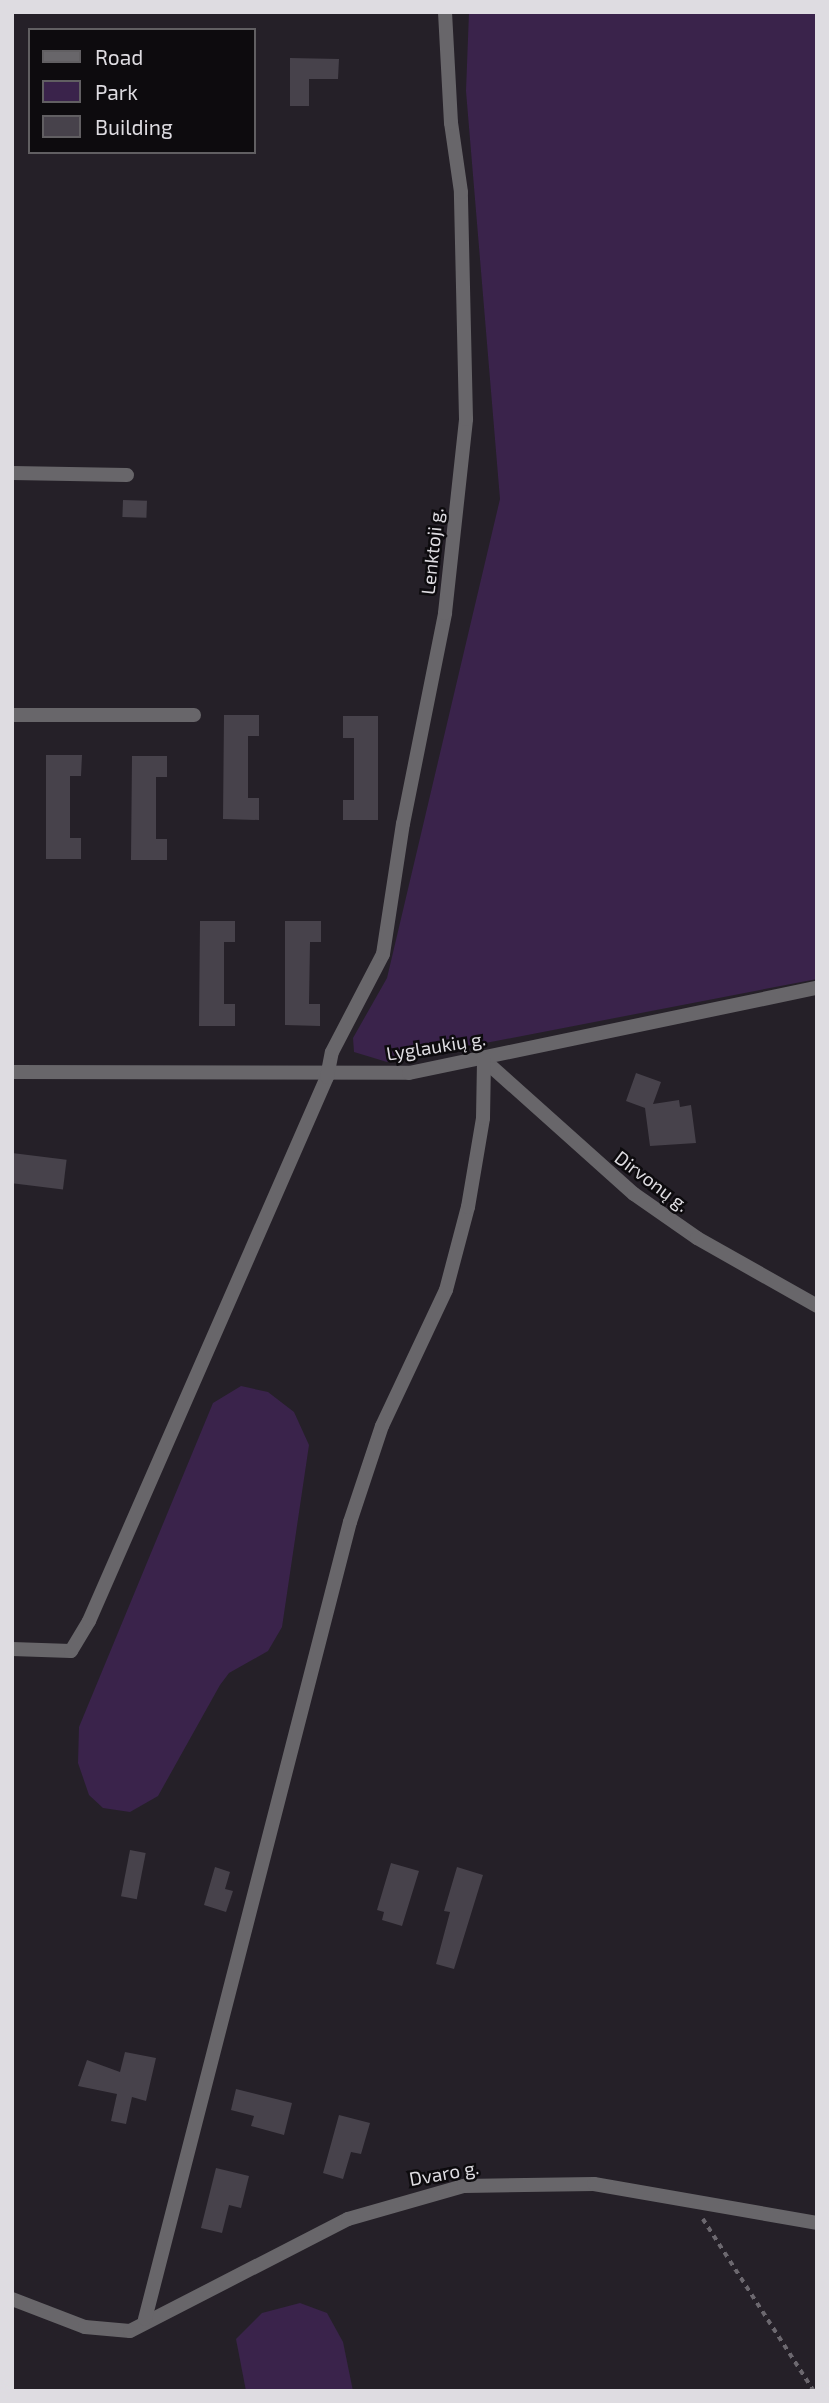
<!DOCTYPE html>
<html>
<head>
<meta charset="utf-8">
<style>
  body { margin:0 }
  #map { position:relative; width:829px; height:2403px; overflow:hidden; background:#252028; font-family:"Exo 2",sans-serif }
  div>[style] { position:absolute }
  [style*='--x'] { left:calc(var(--x)*1px); top:calc(var(--y)*1px); width:calc(var(--w)*1px); rotate:calc(var(--a)*1deg) }
  .green>* { inset:0; background:#3a234b }
  .building>* { inset:0; background:#47424b; transform-origin:0 0 }
  .path>* { height:3.5px; margin-top:-1.75px; transform-origin:0; background:repeating-linear-gradient(90deg,#6c686f 0 5px,transparent 0 10px) }
  .street>* { height:14px; margin:-7px; padding:0 7px; transform-origin:7px; border-radius:7px; background:#68666a }
  span { translate:-50% -50%; white-space:nowrap; text-align:center; line-height:1.15; -webkit-text-stroke:5px #0d0b0e; paint-order:stroke }
  .street-label { font-size:19px; color:#dedce1 }
  .frame { position:absolute; inset:0; border:14px solid #dedce1; pointer-events:none }
  .legend { position:absolute; left:28px; top:28px; width:228px; height:126px; box-sizing:border-box; background:#0d0b0e; border:2px solid #615f62; margin:0; padding:9px 12px; list-style:none; font-size:21px; color:#dedce1 }
  .legend li { display:flex; align-items:center; gap:14px; height:35px }
  .legend b { width:35px; border:2px solid #615f62 }
</style>
</head>
<body>
<div id="map">
  <div class="green">
    <div style="clip-path:polygon(469px 12px,817px 12px,817px 979px,387px 1062px,354px 1052px,353px 1038px,387px 978px,500px 499px,466px 91px)"></div>
    <div style="clip-path:polygon(241px 1386px,268px 1392px,294px 1412px,309px 1445px,282px 1627px,268px 1651px,229px 1673px,220px 1685px,158px 1796px,130px 1812px,103px 1808px,89px 1795px,78px 1763px,79px 1727px,213px 1403px)"></div>
    <div style="clip-path:polygon(300px 2303px,327px 2313px,343px 2342px,353px 2391px,246px 2391px,236px 2339px,262px 2313px)"></div>
  </div>
  <div class="building">
    <div style="clip-path:polygon(290px 58px,339px 59px,338px 79px,309px 79px,309px 106px,290px 106px)"></div>
    <div style="left:123px;top:500px;width:24px;height:17px;rotate:2deg"></div>
    <div style="clip-path:polygon(224px 715px,259px 715px,259px 736px,248px 736px,248px 798px,259px 798px,259px 820px,223px 819px)"></div>
    <div style="clip-path:polygon(343px 716px,378px 716px,378px 820px,343px 820px,343px 800px,354px 800px,354px 738px,343px 738px)"></div>
    <div style="clip-path:polygon(46px 755px,82px 755px,81px 776px,70px 776px,70px 838px,81px 838px,81px 859px,46px 859px)"></div>
    <div style="clip-path:polygon(132px 756px,167px 756px,167px 777px,156px 777px,156px 839px,167px 839px,167px 860px,131px 860px)"></div>
    <div style="clip-path:polygon(200px 921px,235px 921px,235px 942px,224px 942px,224px 1004px,235px 1004px,235px 1026px,199px 1026px)"></div>
    <div style="clip-path:polygon(285px 921px,321px 921px,321px 942px,310px 942px,309px 1004px,320px 1004px,320px 1026px,285px 1025px)"></div>
    <div style="clip-path:polygon(636px 1073px,661px 1082px,653px 1104px,679px 1100px,680px 1107px,691px 1105px,696px 1143px,650px 1146px,645px 1108px,626px 1101px)"></div>
    <div style="left:12px;top:1153px;width:55px;height:30px;rotate:7deg"></div>
    <div style="left:130px;top:1850px;width:16px;height:47px;rotate:11deg"></div>
    <div style="clip-path:polygon(391px 1863px,419px 1871px,402px 1926px,382px 1920px,384px 1912px,377px 1910px)"></div>
    <div style="clip-path:polygon(215px 1867px,230px 1872px,225px 1889px,233px 1891px,226px 1912px,204px 1905px)"></div>
    <div style="clip-path:polygon(457px 1867px,483px 1875px,454px 1969px,436px 1964px,450px 1912px,444px 1911px)"></div>
    <div style="clip-path:polygon(125px 2052px,156px 2058px,146px 2101px,132px 2097px,126px 2124px,111px 2121px,117px 2094px,78px 2086px,87px 2060px,120px 2072px)"></div>
    <div style="clip-path:polygon(236px 2089px,292px 2103px,284px 2135px,251px 2126px,254px 2116px,231px 2110px)"></div>
    <div style="clip-path:polygon(339px 2115px,370px 2123px,361px 2154px,351px 2152px,343px 2179px,323px 2173px)"></div>
    <div style="clip-path:polygon(216px 2168px,249px 2176px,241px 2208px,229px 2205px,222px 2233px,201px 2228px)"></div>
  </div>
  <div class="path">
    <div style="--x:703;--y:2219;--w:205;--a:57.2"></div>
  </div>
  <div class="street">
    <div style="--x:12;--y:473;--w:115;--a:1"></div>
    <div style="--x:12;--y:715;--w:182;--a:0"></div>
    <div style="--x:484;--y:1060;--w:201;--a:41.8"></div>
    <div style="--x:634;--y:1194;--w:77;--a:34.9"></div>
    <div style="--x:697;--y:1238;--w:138;--a:29.5"></div>
    <div style="--x:12;--y:1072;--w:397;--a:0.1"></div>
    <div style="--x:409;--y:1073;--w:417;--a:-11.8"></div>
    <div style="--x:12;--y:1649;--w:59;--a:1.9"></div>
    <div style="--x:71;--y:1651;--w:35;--a:-59"></div>
    <div style="--x:89;--y:1621;--w:594;--a:-66.37"></div>
    <div style="--x:327;--y:1077;--w:25;--a:-79"></div>
    <div style="--x:332;--y:1052;--w:110;--a:-62.5"></div>
    <div style="--x:383;--y:954;--w:132;--a:-81.3"></div>
    <div style="--x:403;--y:824;--w:215;--a:-78.7"></div>
    <div style="--x:445;--y:613;--w:195;--a:-83.8"></div>
    <div style="--x:466;--y:419;--w:227;--a:-91.3"></div>
    <div style="--x:461;--y:192;--w:70;--a:-98.2"></div>
    <div style="--x:451;--y:123;--w:111;--a:-93.1"></div>
    <div style="--x:12;--y:2299;--w:78;--a:21"></div>
    <div style="--x:85;--y:2327;--w:45;--a:5.1"></div>
    <div style="--x:130;--y:2331;--w:245;--a:-27.2"></div>
    <div style="--x:348;--y:2219;--w:121;--a:-15.9"></div>
    <div style="--x:464;--y:2186;--w:130;--a:-0.9"></div>
    <div style="--x:594;--y:2184;--w:226;--a:9.9"></div>
    <div style="--x:145;--y:2319;--w:823;--a:-75.58"></div>
    <div style="--x:350;--y:1522;--w:101;--a:-71.6"></div>
    <div style="--x:382;--y:1426;--w:150;--a:-64.8"></div>
    <div style="--x:446;--y:1290;--w:86;--a:-75.2"></div>
    <div style="--x:468;--y:1207;--w:90;--a:-80.4"></div>
    <div style="--x:483;--y:1118;--w:58;--a:-89"></div>
  </div>
  <div class="street-label">
    <span style="left:432px;top:551px;rotate:-84deg">Lenktoji g.</span>
    <span style="left:436px;top:1046px;rotate:-9deg">Lyglaukių g.</span>
    <span style="left:652px;top:1181px;rotate:37deg">Dirvonų g.</span>
    <span style="left:444px;top:2173px;rotate:-10deg">Dvaro g.</span>
  </div>
  <div class="frame"></div>
  <ul class="legend">
  <li><b style="height:9px;background:#68666a"></b>Road</li>
  <li><b style="height:19px;background:#3a234b"></b>Park</li>
  <li><b style="height:19px;background:#47424b"></b>Building</li>
  </ul>
</div>
</body>
</html>
